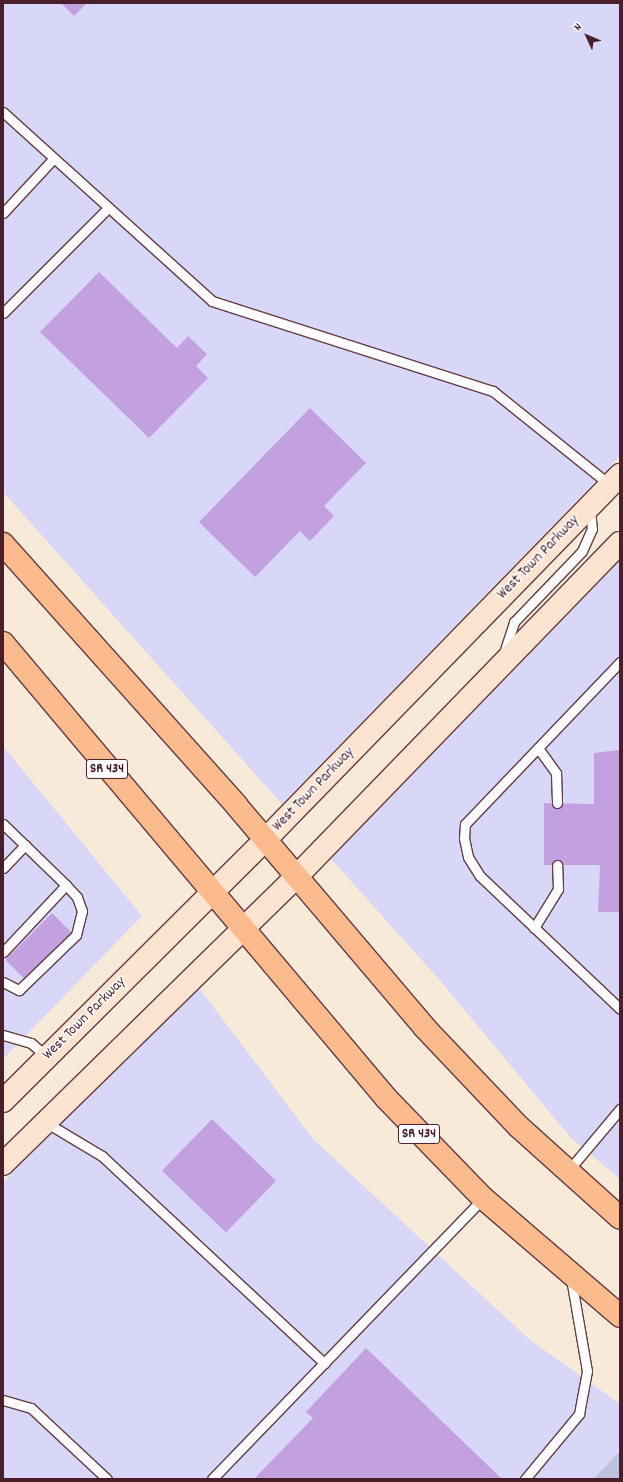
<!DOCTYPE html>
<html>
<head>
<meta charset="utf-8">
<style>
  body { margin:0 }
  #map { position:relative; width:623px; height:1482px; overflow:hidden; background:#f8ead9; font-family:Dekko,sans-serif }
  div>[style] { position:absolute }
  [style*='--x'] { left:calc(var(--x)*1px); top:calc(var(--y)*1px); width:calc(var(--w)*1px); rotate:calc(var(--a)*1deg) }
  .built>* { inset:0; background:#d8d7f8 }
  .industrial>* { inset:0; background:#bfc2dd }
  .building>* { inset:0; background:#c3a1e1; transform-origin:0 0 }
  .roads { filter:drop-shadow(1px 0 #643d45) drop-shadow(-1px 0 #643d45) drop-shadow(0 1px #643d45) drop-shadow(0 -1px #643d45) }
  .service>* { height:9px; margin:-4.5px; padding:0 4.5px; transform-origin:4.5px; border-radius:4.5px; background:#fff }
  .secondary>* { height:22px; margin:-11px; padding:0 11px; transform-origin:11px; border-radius:11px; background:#fde4d1 }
  .primary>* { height:22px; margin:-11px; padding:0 11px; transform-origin:11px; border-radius:11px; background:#fbbb8d }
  span { translate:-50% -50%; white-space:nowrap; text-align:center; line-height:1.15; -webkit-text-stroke:3px #fff; paint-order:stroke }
  .shield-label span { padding:1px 3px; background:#fff; border:1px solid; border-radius:3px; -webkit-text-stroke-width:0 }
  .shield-label { font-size:14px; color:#4a1f2b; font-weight:700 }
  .street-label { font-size:15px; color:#4a1f2b }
  .frame { position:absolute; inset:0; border:4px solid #4a1f2b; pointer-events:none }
  .north { position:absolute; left:567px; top:16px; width:40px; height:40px; -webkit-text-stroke:3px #fff; paint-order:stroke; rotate:314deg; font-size:11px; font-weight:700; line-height:16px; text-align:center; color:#4a1f2b }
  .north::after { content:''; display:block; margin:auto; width:14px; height:18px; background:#4a1f2b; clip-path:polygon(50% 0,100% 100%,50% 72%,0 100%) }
</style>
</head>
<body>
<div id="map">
  <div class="built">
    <div style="clip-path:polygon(3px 3px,620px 3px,620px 456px,282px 804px,3px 492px)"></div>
    <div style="clip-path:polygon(620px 561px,620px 1179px,571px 1138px,437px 977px,331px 859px)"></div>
    <div style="clip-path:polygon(3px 746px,142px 916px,3px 1059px)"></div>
    <div style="clip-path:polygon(199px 988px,313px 1139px,530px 1340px,620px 1404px,620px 1451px,593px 1479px,3px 1479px,3px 1182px)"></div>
  </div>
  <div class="industrial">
    <div style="clip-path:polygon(620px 1451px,620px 1479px,593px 1479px)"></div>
  </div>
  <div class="building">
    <div style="clip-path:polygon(61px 3px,87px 3px,74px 16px)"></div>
    <div style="clip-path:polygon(99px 272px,177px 348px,188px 336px,207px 354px,196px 366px,208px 378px,149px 438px,40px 332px)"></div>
    <div style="clip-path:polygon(310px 408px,366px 463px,324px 506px,334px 516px,310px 541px,300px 531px,255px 577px,199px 522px)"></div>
    <div style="clip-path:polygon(620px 750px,620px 912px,598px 912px,600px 865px,544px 865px,544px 803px,594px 804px,594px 753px)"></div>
    <div style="left:52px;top:913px;width:28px;height:66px;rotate:45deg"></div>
    <div style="left:212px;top:1119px;width:89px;height:72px;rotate:44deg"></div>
    <div style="clip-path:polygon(366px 1348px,502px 1479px,254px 1479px,313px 1418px,306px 1412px)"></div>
  </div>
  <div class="roads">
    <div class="service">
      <div style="--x:3;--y:112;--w:282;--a:42.1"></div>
      <div style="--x:212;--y:301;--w:295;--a:17.8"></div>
      <div style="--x:493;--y:391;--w:150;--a:38.8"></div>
      <div style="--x:3;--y:213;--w:74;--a:-47.2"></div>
      <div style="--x:3;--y:313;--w:148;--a:-45"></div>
      <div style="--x:504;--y:653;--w:33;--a:-72"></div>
      <div style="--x:514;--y:622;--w:98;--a:-46.2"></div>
      <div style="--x:582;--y:551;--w:24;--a:-66"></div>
      <div style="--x:592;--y:529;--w:20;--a:-96"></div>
      <div style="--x:620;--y:662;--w:224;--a:133.7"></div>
      <div style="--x:465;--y:824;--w:14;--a:94"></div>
      <div style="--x:464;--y:838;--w:19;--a:78"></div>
      <div style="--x:468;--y:857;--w:22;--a:58"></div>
      <div style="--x:480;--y:876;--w:193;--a:43.5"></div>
      <div style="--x:538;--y:748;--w:31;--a:54"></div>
      <div style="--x:556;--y:773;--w:30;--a:88"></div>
      <div style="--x:3;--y:824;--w:88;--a:44.1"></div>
      <div style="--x:66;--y:885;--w:92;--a:133.2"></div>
      <div style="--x:3;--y:868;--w:32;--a:-46"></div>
      <div style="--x:534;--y:928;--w:46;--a:-58.4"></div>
      <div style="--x:558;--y:889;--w:24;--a:-92"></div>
      <div style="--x:3;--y:982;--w:18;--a:27"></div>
      <div style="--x:19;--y:990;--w:79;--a:-44"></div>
      <div style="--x:76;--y:935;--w:25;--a:-76"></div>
      <div style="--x:82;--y:911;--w:15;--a:-110"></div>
      <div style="--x:77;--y:897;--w:16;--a:-133"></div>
      <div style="--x:3;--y:1035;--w:29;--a:16"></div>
      <div style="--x:31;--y:1043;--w:21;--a:41"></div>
      <div style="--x:45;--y:1122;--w:66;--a:30.8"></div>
      <div style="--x:102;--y:1156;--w:304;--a:43"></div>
      <div style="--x:568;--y:1171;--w:81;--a:-50"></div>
      <div style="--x:3;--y:1400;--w:29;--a:16"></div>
      <div style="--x:31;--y:1408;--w:104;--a:43.1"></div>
      <div style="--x:212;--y:1479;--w:390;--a:-46"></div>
      <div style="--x:525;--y:1479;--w:85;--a:-50.3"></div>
      <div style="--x:579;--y:1414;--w:44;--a:-79.5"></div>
      <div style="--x:587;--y:1371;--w:94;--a:-99.8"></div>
    </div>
    <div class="secondary">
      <div style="--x:3;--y:1101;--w:368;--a:-44.9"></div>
      <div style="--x:264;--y:841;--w:511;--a:-45.79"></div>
      <div style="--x:3;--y:1164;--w:410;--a:-44.4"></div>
      <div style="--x:296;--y:877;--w:465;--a:-45.9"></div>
    </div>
    <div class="primary">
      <div style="--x:3;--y:544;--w:350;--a:48.2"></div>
      <div style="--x:236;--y:805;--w:292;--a:49.7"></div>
      <div style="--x:425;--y:1028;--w:135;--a:46.5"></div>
      <div style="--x:518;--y:1126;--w:137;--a:42"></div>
      <div style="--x:3;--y:643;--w:595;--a:49.91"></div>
      <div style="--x:386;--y:1098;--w:139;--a:45.9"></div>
      <div style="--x:483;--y:1198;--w:181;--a:40.7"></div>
    </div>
  </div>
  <div class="shield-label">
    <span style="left:107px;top:769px">SR 434</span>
    <span style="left:419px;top:1134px">SR 434</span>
  </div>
  <div class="street-label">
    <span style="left:539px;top:558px;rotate:-46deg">West Town Parkway</span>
    <span style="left:314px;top:790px;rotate:-46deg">West Town Parkway</span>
    <span style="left:85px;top:1019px;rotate:-45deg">West Town Parkway</span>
  </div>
  <div class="frame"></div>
  <div class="north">N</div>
</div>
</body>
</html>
